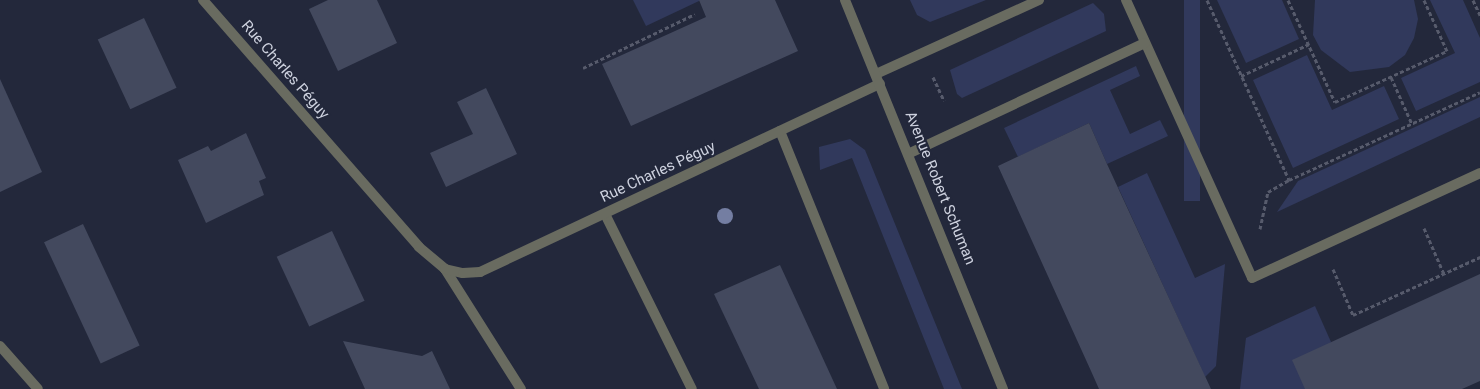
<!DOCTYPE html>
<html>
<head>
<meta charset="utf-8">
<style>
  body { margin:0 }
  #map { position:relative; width:1480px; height:389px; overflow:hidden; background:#23283b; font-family:Roboto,sans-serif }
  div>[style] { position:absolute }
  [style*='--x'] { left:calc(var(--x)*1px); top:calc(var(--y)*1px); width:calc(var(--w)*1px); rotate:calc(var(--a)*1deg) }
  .green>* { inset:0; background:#31395c; transform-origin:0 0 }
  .building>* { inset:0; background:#43495e; transform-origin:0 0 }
  .path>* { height:3px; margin-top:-1.5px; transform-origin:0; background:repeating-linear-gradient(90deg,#575b6c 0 4px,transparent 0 6.5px) }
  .service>* { height:10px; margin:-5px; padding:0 5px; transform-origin:5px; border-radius:5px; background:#696b60 }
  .minor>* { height:10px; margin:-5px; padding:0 5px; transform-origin:5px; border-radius:5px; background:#696b60 }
  .tertiary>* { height:10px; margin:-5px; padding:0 5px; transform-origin:5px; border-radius:5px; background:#696b60 }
  .trees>* { width:16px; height:16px; margin:-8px; border-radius:50%; background:#747ea2 }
  span { translate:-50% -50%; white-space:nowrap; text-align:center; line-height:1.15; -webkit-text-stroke:4px #23283b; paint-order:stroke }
  .street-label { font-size:15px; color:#ced2df }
</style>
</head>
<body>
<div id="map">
  <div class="green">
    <div style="clip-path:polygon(633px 0,699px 0,699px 1px,646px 26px)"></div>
    <div style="clip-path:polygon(910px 0,986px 0,930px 22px,917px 15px)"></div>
    <div style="left:1184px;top:0;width:16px;height:201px"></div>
    <div style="clip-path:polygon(1217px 0,1282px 0,1299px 39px,1246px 63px)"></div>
    <div style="clip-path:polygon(1315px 0,1414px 0,1418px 19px,1414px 38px,1405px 55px,1389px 67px,1350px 72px,1321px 50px,1313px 35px)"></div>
    <div style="clip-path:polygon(1430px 0,1463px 0,1480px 38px,1480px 82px,1416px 111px,1401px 78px,1455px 53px)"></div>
    <div style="clip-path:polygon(1093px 3px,1104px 14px,1106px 31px,962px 98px,957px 94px,950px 70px)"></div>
    <div style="clip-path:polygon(1307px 55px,1332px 110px,1384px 86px,1399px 119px,1293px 168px,1253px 80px)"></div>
    <div style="clip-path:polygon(1136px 66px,1140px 76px,1110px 90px,1130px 134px,1160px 120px,1168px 136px,1107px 164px,1089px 123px,1018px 157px,1004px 128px)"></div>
    <div style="clip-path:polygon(1480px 97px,1480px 117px,1277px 212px,1298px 181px)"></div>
    <div style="clip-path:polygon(850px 139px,865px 150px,962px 389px,944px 389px,852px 158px,820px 170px,819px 147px)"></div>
    <div style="clip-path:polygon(1147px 173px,1195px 278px,1225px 264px,1216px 366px,1205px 377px,1118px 187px)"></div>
    <div style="clip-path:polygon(1315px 306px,1331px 342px,1305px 389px,1240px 389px,1246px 338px)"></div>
  </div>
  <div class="building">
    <div style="clip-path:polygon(328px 0,377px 0,397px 43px,338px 71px,309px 9px)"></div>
    <div style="clip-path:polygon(699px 0,775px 0,798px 51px,631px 126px,602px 64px,706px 17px)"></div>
    <div style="left:144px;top:18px;width:77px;height:51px;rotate:65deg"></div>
    <div style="clip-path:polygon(0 79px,42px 172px,0 192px)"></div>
    <div style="clip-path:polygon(486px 88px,517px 154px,446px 187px,430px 153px,473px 134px,457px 102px)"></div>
    <div style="clip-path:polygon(1089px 123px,1107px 164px,1211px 389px,1099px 389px,1091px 371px,998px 166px)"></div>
    <div style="clip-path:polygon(246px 133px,266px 178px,259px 181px,264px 195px,206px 223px,178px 160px,208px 146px,211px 151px)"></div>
    <div style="left:83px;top:224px;width:134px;height:43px;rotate:65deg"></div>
    <div style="left:332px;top:231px;width:77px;height:61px;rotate:65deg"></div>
    <div style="clip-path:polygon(780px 265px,837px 389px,759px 389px,714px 294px)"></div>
    <div style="clip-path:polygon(1480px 274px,1480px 381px,1462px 389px,1305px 389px,1292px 360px)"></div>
    <div style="clip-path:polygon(343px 341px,422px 356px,432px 351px,450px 389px,365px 389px)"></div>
  </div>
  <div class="path">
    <div style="--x:1207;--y:0;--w:198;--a:65.5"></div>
    <div style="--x:1289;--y:180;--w:210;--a:-24.7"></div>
    <div style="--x:1288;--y:0;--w:112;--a:65.3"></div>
    <div style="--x:1335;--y:102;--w:123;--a:-24.5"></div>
    <div style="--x:1447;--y:51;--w:56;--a:-114.3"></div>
    <div style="--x:1473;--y:0;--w:17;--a:65"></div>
    <div style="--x:583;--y:68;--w:124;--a:-25.7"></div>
    <div style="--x:1241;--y:76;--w:75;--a:-25.2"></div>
    <div style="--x:933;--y:77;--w:26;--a:65"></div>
    <div style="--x:1391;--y:77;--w:51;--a:65.9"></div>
    <div style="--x:1424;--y:228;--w:50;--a:66.5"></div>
    <div style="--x:1260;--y:229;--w:38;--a:-78"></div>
    <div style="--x:1268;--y:192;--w:24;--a:-30"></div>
    <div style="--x:1333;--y:269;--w:50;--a:66.5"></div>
    <div style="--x:1353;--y:315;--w:140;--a:-24.5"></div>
  </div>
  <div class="service">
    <div style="--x:1126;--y:0;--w:305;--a:65.6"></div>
    <div style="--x:1252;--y:278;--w:251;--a:-24.7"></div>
    <div style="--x:876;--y:74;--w:179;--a:-24.4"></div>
    <div style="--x:780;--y:131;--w:278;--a:68"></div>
    <div style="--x:910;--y:153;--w:259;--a:-25.1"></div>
    <div style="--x:605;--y:214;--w:195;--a:63.6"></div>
    <div style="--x:445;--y:269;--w:142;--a:57.7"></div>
  </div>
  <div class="minor">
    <div style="--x:203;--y:0;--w:328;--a:48.8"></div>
    <div style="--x:419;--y:247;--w:34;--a:40"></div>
    <div style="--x:445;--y:269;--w:18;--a:13"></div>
    <div style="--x:463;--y:273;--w:17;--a:-3"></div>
    <div style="--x:480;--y:272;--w:442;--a:-25.2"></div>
    <div style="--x:0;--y:346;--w:57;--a:48.5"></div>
  </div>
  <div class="tertiary">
    <div style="--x:845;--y:0;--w:420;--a:67.9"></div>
  </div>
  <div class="trees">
    <div style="left:725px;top:216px"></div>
  </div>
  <div class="street-label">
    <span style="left:285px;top:70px;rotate:49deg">Rue Charles Péguy</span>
    <span style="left:658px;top:172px;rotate:-25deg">Rue Charles Péguy</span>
    <span style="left:940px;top:188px;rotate:68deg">Avenue Robert Schuman</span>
  </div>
</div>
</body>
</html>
